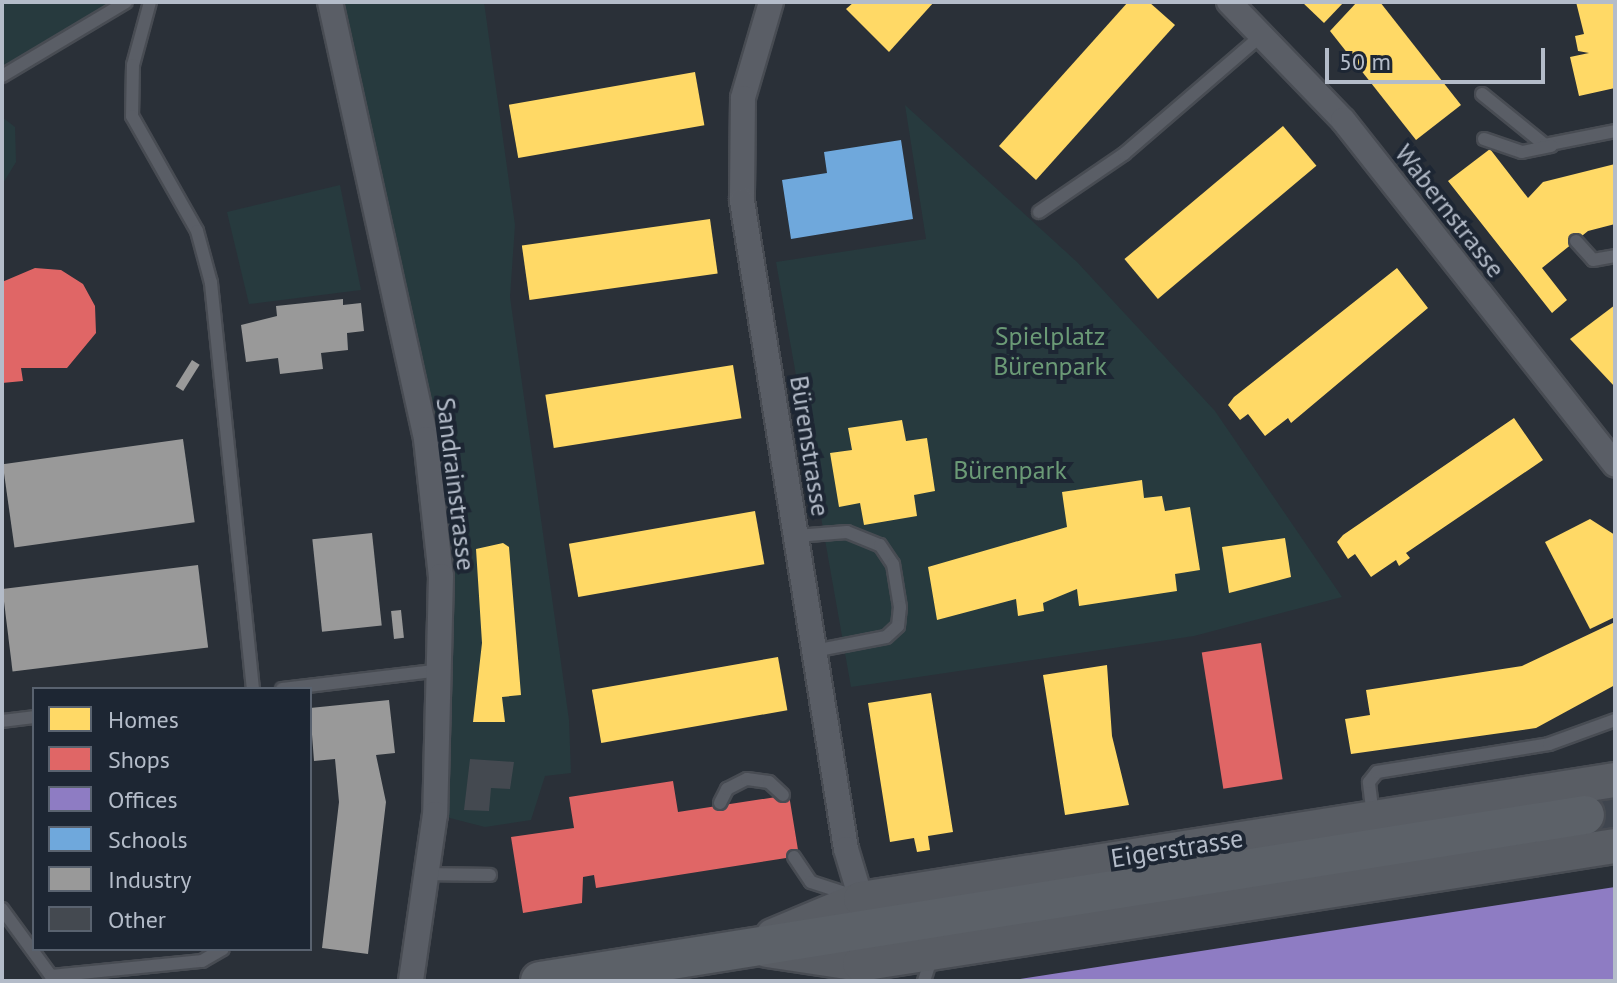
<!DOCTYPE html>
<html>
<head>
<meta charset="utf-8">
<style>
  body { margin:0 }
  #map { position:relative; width:1617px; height:983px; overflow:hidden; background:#2a3038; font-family:"PT Sans",sans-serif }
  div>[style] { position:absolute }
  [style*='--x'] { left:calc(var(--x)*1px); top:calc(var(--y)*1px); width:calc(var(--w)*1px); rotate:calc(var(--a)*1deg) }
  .green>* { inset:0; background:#273a3e }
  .homes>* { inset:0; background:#ffd966; transform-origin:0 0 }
  .shops>* { inset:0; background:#e06666; transform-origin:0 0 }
  .offices>* { inset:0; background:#8e7cc3 }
  .schools>* { inset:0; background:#6fa8dc }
  .industry>* { inset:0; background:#999; transform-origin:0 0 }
  .building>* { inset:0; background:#444950 }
  .primary-tunnel>* { height:38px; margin-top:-19px; transform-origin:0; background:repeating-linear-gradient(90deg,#3f454e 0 38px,transparent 0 57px) }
  .roads { filter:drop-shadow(2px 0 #484c53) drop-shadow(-2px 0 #484c53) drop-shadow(0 2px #484c53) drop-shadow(0 -2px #484c53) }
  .service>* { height:12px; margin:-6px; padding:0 6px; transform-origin:6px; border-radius:6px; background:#5a5e66 }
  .minor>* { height:24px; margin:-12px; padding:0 12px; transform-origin:12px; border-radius:12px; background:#5a5e66 }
  .secondary>* { height:34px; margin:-17px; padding:0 17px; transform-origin:17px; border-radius:17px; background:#595d64 }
  .primary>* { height:38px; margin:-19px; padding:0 19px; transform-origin:19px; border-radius:19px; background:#5c6168 }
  span { translate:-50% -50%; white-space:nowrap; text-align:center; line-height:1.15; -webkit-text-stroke:8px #1d2633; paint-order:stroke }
  .street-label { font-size:26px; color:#b4bcc9 }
  .park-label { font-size:26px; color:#6b9a76 }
  .frame { position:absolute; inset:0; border:4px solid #b4bcc9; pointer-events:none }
  .legend { position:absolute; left:32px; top:687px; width:280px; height:264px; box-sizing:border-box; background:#1d2633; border:2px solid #59626f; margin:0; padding:10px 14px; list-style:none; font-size:24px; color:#b4bcc9 }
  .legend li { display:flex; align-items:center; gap:16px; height:40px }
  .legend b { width:40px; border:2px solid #59626f }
  .scale { position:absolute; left:1325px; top:48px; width:220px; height:36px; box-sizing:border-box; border:4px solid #b4bcc9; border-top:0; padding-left:10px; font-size:24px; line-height:28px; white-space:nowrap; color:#b4bcc9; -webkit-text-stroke:6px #1d2633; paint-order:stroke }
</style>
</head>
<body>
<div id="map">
  <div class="green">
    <div style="clip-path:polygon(2px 2px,122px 2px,2px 73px)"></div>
    <div style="clip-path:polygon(333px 2px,484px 2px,515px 225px,510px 297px,569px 720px,571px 773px,545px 776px,531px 820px,485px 827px,438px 815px,444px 575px)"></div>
    <div style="clip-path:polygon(905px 105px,1077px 262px,1215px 411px,1342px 597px,1194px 636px,851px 687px,776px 262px,926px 239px)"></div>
    <div style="clip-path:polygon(2px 117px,15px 127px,16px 162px,2px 185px)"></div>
    <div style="clip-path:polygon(340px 185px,361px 290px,249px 304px,227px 212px)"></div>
  </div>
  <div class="homes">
    <div style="clip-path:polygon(854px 2px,934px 2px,889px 52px,846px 9px)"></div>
    <div style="clip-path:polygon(1128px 2px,1149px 2px,1175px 25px,1036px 180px,999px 146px)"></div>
    <div style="clip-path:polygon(1302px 2px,1344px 2px,1324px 23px)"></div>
    <div style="clip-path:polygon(1357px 2px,1380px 2px,1461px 105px,1416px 140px,1330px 31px)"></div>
    <div style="clip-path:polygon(1576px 2px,1615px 2px,1615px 88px,1579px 96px,1570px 57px,1589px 53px,1578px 51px,1575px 36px,1584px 34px)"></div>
    <div style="left:695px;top:72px;width:54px;height:189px;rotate:80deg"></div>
    <div style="left:1283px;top:126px;width:52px;height:207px;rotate:50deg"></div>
    <div style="clip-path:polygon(1490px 149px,1528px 198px,1543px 182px,1615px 164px,1615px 224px,1588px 231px,1542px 268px,1567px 300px,1552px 313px,1448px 181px)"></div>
    <div style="left:710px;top:219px;width:55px;height:190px;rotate:82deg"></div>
    <div style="clip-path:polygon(1397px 268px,1428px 308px,1291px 423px,1288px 418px,1265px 436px,1248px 414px,1240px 420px,1228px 405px,1234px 397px)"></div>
    <div style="clip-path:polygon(1615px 305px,1615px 387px,1570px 339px)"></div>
    <div style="left:733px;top:365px;width:54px;height:190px;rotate:81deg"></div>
    <div style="clip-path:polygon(1514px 418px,1543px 460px,1406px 553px,1410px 558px,1399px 566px,1396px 560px,1371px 577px,1355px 554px,1348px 559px,1337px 542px,1343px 535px)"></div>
    <div style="clip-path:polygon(902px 420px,906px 441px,927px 438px,935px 491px,914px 495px,917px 516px,864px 525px,860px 503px,839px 507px,830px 453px,852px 450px,848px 428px)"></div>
    <div style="clip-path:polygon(1142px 480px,1144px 498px,1162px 496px,1165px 511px,1190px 507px,1200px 570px,1175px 574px,1177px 591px,1079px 606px,1077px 589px,1043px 603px,1044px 611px,1018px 616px,1016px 599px,937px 620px,928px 567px,1067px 527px,1062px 492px)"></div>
    <div style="left:755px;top:511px;width:54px;height:189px;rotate:80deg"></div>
    <div style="clip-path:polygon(1590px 519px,1615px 535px,1615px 617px,1590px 629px,1545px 542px)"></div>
    <div style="clip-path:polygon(1285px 538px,1291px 577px,1229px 593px,1222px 547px)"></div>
    <div style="clip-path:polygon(503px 543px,509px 547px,521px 695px,502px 697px,505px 722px,473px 722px,482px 643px,476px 549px)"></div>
    <div style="clip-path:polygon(1615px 622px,1615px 685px,1536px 728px,1351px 754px,1345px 719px,1370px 715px,1366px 690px,1522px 666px)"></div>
    <div style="left:778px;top:657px;width:54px;height:189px;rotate:80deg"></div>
    <div style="clip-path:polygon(1107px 665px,1112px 736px,1129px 805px,1065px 815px,1043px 675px)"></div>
    <div style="clip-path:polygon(931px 693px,953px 832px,928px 836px,930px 850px,917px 852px,914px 838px,890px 842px,868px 703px)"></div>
  </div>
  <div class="shops">
    <div style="clip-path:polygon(35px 268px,61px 270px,83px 284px,95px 306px,96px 333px,67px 368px,21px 368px,23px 381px,2px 383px,2px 282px)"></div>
    <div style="left:1261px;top:643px;width:138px;height:60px;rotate:81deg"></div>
    <div style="clip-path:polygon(673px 781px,678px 812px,789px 795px,799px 856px,596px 888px,594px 875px,583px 877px,582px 903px,523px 913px,511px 837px,574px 828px,569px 797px)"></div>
  </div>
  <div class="offices">
    <div style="clip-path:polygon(1615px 887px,1615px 981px,1020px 981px,1020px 979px)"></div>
  </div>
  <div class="schools">
    <div style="clip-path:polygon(901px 140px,913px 219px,791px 239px,782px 180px,827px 173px,824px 152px)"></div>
  </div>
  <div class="industry">
    <div style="clip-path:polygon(343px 299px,343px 305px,361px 303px,364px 331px,347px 333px,348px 350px,321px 353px,323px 369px,280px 374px,278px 358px,246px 362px,241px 325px,277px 316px,276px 306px)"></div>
    <div style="left:192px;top:360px;width:9px;height:31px;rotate:32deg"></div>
    <div style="left:183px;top:439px;width:84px;height:182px;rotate:82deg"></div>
    <div style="left:372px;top:533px;width:93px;height:60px;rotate:84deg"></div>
    <div style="left:198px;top:565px;width:83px;height:197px;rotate:83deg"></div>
    <div style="left:401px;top:610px;width:28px;height:10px;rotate:84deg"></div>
    <div style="clip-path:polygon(389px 700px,395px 753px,376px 755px,386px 802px,368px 954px,322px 948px,339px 802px,335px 759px,314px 761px,310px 708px)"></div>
  </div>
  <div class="building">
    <div style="clip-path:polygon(470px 759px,514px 762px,510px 789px,491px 788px,489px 811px,464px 810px)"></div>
  </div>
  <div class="primary-tunnel">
    <div style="--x:1585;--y:815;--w:30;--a:-6"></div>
  </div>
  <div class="roads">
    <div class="service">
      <div style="--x:150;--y:2;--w:65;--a:105.1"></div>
      <div style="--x:133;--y:65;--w:51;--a:91.1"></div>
      <div style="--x:132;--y:116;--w:132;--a:60.5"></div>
      <div style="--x:197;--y:231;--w:54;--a:74.9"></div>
      <div style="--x:211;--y:283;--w:408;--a:84.1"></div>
      <div style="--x:2;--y:76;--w:144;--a:-30.8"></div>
      <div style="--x:1482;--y:94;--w:81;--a:39"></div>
      <div style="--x:1545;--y:145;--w:71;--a:-11.3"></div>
      <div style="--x:1484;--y:139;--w:40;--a:18.9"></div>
      <div style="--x:1522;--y:152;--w:30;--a:-12"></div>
      <div style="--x:1039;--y:212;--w:103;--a:-34.3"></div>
      <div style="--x:1124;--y:154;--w:184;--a:-40.8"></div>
      <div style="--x:1576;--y:241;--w:25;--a:48"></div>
      <div style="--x:1593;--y:260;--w:22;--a:-10"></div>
      <div style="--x:796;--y:536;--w:51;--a:-4.5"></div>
      <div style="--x:847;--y:532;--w:35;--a:22"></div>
      <div style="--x:880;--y:545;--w:23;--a:56"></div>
      <div style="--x:893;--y:564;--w:44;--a:80.8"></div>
      <div style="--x:900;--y:607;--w:19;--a:96"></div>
      <div style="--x:898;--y:626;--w:16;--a:137"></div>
      <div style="--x:886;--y:637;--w:73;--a:169"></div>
      <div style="--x:282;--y:689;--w:160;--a:-6.8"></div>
      <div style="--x:2;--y:721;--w:32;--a:-7"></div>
      <div style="--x:720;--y:803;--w:16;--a:-63"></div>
      <div style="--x:727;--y:789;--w:22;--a:-27"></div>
      <div style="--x:747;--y:779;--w:22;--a:8"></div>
      <div style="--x:769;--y:782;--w:19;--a:43"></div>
      <div style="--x:1373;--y:816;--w:34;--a:-97"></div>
      <div style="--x:1369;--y:782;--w:13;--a:-51"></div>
      <div style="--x:1377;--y:772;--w:174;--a:-9.2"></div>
      <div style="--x:1549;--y:744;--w:70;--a:-20"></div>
      <div style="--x:794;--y:857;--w:30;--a:56"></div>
      <div style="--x:811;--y:882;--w:42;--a:18"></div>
      <div style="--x:427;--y:874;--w:63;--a:0.9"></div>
      <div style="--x:2;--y:909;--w:83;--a:53.8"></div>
      <div style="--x:51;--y:976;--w:152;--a:-5.7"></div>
      <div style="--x:202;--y:961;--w:24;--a:-30"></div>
      <div style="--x:924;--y:981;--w:25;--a:-72"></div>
    </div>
    <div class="minor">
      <div style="--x:330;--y:2;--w:447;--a:77.6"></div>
      <div style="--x:426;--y:439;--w:138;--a:83.8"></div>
      <div style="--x:441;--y:576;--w:238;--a:91.4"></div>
      <div style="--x:435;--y:814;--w:169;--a:98.2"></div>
      <div style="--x:771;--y:2;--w:100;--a:106.3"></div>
      <div style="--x:743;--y:98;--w:103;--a:90.6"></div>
      <div style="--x:742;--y:201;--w:656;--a:80.88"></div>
      <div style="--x:846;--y:849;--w:52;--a:73.3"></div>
      <div style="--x:1229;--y:2;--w:164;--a:46"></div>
      <div style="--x:1343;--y:120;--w:439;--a:51.7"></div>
    </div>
    <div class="secondary">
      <div style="--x:773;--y:936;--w:95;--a:-22.8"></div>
      <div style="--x:861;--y:899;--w:763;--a:-8.97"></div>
      <div style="--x:767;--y:950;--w:94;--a:8.6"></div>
      <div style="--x:860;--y:964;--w:764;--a:-8.88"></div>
    </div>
    <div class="primary">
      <div style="--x:540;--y:981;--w:1058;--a:-9.03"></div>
    </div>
  </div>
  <div class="street-label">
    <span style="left:1450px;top:211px;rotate:52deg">Wabernstrasse</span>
    <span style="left:810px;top:446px;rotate:81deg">Bürenstrasse</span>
    <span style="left:456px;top:484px;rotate:83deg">Sandrainstrasse</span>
    <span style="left:1177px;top:848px;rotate:-9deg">Eigerstrasse</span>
  </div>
  <div class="park-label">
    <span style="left:1050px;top:351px">Spielplatz<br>Bürenpark</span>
    <span style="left:1010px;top:470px">Bürenpark</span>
  </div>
  <div class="frame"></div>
  <ul class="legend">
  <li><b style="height:22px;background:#ffd966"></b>Homes</li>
  <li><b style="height:22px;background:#e06666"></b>Shops</li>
  <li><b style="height:22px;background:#8e7cc3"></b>Offices</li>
  <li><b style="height:22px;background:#6fa8dc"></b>Schools</li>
  <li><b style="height:22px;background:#999"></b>Industry</li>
  <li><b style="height:22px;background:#444950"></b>Other</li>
  </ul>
  <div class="scale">50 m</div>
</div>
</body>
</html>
